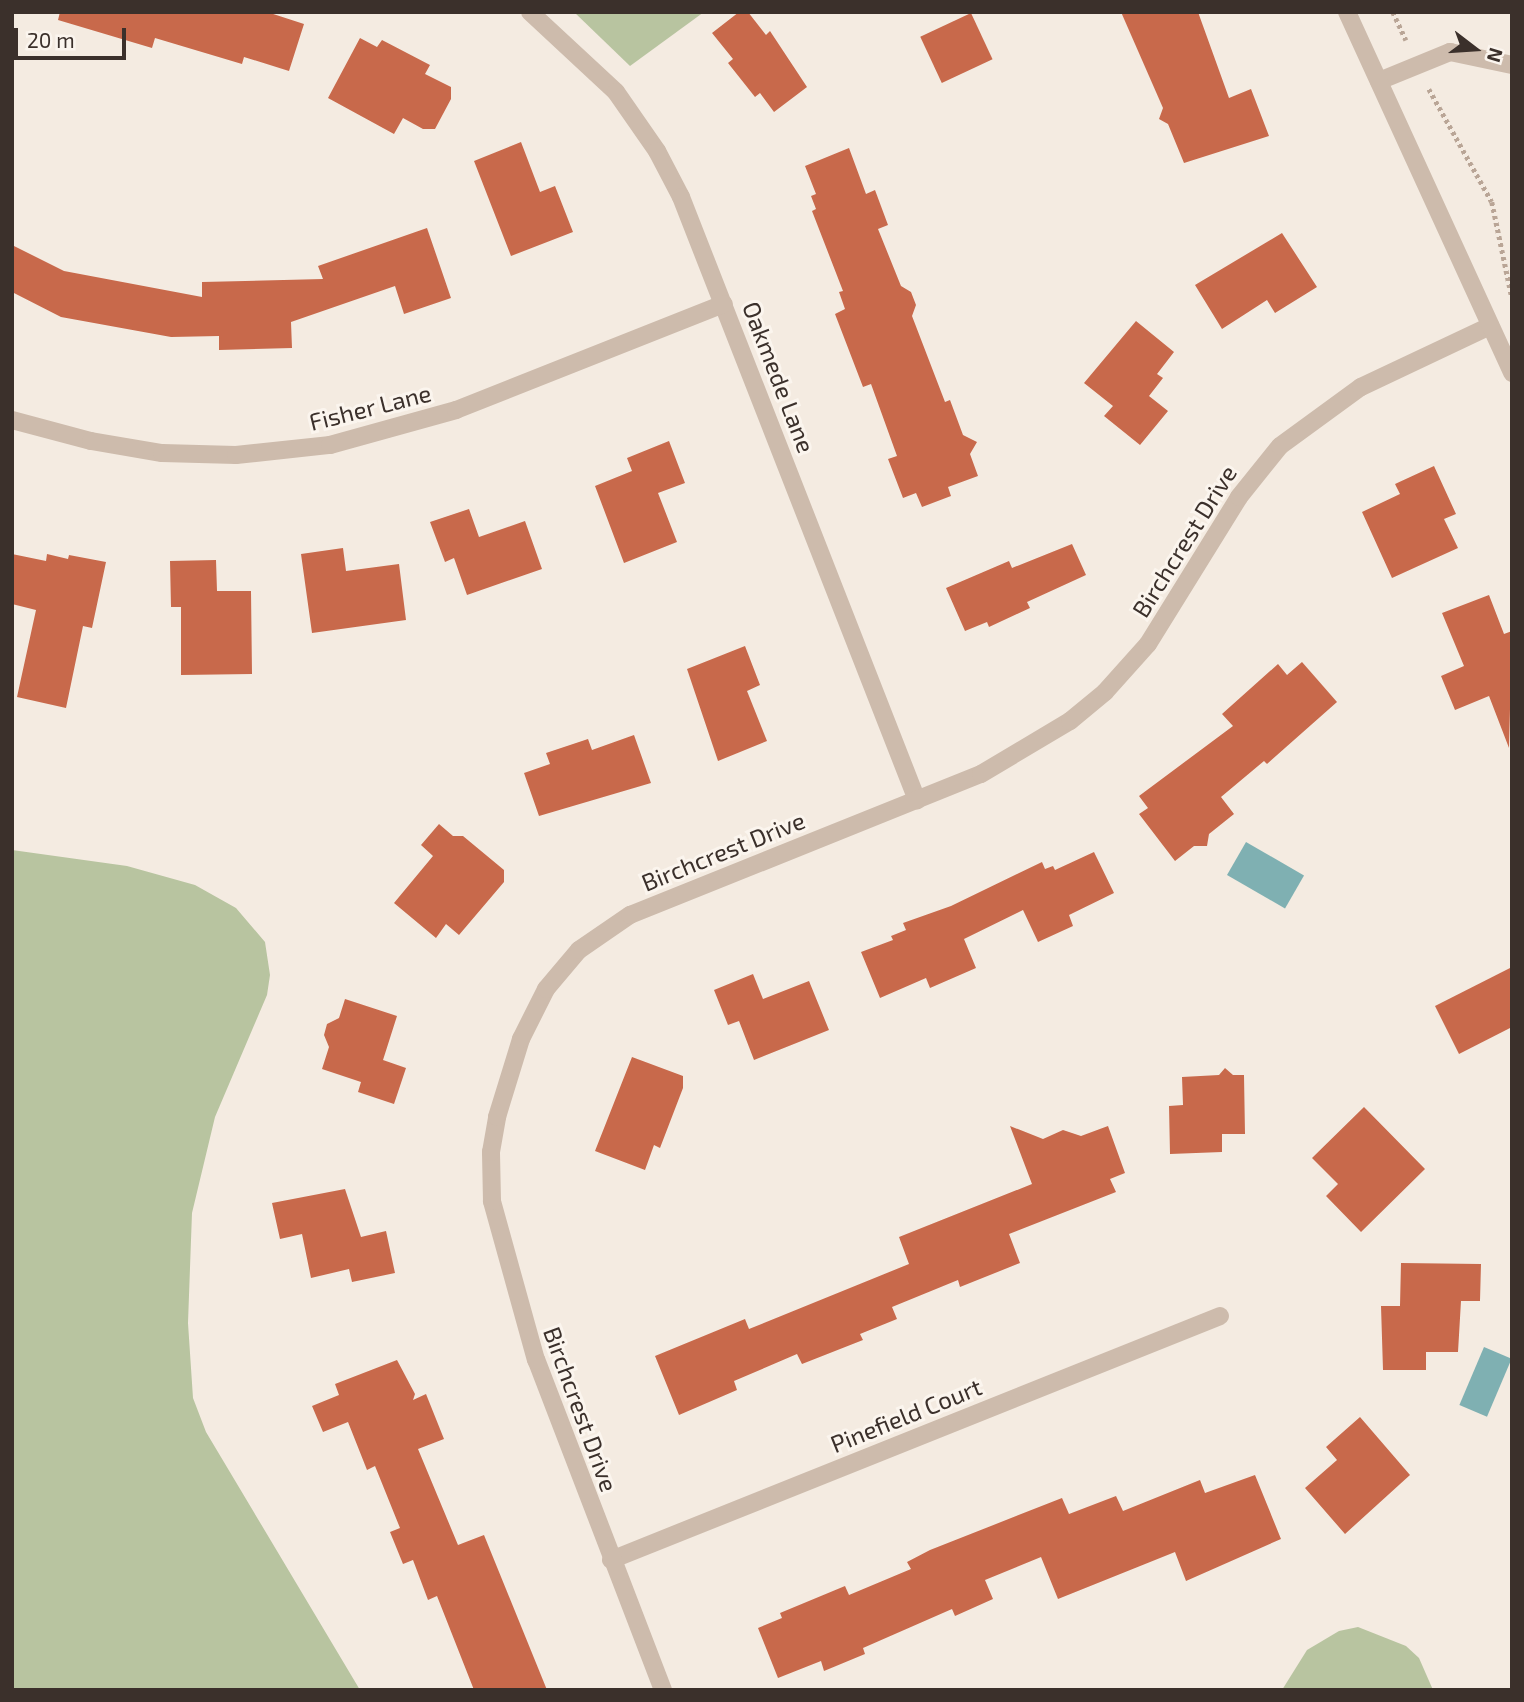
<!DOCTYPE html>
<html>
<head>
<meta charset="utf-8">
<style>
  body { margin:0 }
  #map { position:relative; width:1524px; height:1702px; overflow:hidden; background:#f4ebe1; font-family:"Exo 2",sans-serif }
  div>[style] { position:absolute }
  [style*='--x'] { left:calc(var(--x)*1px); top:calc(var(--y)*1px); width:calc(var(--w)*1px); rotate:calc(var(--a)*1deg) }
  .green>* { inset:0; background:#b8c4a0 }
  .water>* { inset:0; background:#7fb0b2; transform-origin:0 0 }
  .building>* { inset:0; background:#c8694b; transform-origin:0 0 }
  .path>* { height:4.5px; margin-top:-2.25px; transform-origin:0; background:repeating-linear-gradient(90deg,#b9a596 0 3.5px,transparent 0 7px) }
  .minor>* { height:18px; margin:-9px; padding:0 9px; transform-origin:9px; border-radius:9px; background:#cdbbac }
  .tertiary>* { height:18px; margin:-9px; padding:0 9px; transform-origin:9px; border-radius:9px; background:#cdbbac }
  span { translate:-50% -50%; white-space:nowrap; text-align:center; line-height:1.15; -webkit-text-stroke:6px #fbf5ee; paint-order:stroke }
  .street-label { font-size:24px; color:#3b302b }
  .frame { position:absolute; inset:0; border:14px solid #3b302b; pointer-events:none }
  .north { position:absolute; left:1440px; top:14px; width:70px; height:70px; -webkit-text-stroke:5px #fbf5ee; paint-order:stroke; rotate:107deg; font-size:19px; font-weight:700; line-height:28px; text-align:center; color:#3b302b }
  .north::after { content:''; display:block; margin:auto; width:24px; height:32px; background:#3b302b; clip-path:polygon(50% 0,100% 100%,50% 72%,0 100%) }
  .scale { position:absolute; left:14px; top:28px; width:112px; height:32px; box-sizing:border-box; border:4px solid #3b302b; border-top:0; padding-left:9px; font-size:21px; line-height:24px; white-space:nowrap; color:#3b302b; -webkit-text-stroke:5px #fbf5ee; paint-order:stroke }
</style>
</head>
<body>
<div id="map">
  <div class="green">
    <div style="clip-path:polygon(574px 12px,704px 12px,630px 66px)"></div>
    <div style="clip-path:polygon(12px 850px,127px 866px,195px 885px,236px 908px,265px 942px,270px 975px,267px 995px,215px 1117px,192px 1213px,188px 1323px,193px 1398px,206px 1432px,360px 1690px,12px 1690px)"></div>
    <div style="clip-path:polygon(1358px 1627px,1406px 1646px,1419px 1658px,1433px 1690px,1282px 1690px,1307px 1650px,1339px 1631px)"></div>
  </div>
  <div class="water">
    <div style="left:1246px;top:842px;width:67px;height:38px;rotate:30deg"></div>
    <div style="left:1484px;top:1347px;width:30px;height:63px;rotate:23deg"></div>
  </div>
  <div class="building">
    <div style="clip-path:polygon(60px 12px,267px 12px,304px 24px,289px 71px,244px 57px,242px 64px,155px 38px,152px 48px,58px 20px)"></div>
    <div style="clip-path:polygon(739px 12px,748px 12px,766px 35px,770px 31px,807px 87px,774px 112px,760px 93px,755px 97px,728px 63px,733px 59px,712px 33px)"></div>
    <div style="clip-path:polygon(1121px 12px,1198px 12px,1229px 98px,1251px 89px,1269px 136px,1184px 163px,1168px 124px,1159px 119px,1163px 108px)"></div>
    <div style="left:971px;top:13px;width:51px;height:56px;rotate:65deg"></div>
    <div style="clip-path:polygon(360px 38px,377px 47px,382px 40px,430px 65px,425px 74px,451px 87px,451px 99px,435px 129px,423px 129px,403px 118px,394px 134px,328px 98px)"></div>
    <div style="clip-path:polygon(521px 142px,540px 192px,555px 186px,573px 232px,511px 256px,474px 161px)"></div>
    <div style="clip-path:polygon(849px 148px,866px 194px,875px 190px,888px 225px,878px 229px,901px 286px,911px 292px,916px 305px,912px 316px,945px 402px,950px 400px,963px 435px,977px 442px,970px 454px,978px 476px,948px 487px,951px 496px,922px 507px,916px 493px,903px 498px,888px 459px,897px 456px,871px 384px,863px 387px,835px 314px,845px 309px,839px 292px,843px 291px,812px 211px,816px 209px,811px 196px,816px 194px,805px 166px)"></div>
    <div style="clip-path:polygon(427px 228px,451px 298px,404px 314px,395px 286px,291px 322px,292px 348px,219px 350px,219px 336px,171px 337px,61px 317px,12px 292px,12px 245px,64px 271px,202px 297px,202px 282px,323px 279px,318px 266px)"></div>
    <div style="clip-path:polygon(1282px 233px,1317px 287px,1275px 313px,1267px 300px,1222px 329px,1195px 285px)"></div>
    <div style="clip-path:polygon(1136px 321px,1174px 352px,1157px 374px,1163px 378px,1149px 396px,1168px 411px,1140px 445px,1104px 416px,1113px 406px,1084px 383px)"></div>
    <div style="clip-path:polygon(669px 441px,685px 483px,658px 493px,677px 542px,624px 563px,595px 486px,632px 471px,627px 458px)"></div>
    <div style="clip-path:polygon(1434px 466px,1456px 514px,1444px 519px,1458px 548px,1392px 578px,1362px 512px,1400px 494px,1395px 484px)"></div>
    <div style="clip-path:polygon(469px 509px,479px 537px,525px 521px,542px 569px,467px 595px,454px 558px,445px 562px,430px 522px)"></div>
    <div style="clip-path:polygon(1072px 544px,1086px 575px,1027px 602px,1030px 608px,989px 627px,987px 622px,965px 631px,946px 588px,1009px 561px,1012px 568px)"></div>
    <div style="clip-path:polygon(343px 548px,346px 571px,399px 564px,406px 620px,312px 633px,301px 554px)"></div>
    <div style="clip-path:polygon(12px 554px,46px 561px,47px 554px,68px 559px,69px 555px,106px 562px,92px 628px,83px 626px,66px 708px,17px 697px,36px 610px,12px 604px)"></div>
    <div style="clip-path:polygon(216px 560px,217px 591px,251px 591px,252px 674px,181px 675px,181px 607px,171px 607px,170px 561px)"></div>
    <div style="clip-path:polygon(1489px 595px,1504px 634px,1512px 631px,1509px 748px,1489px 696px,1455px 710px,1441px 676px,1464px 666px,1442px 613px)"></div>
    <div style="clip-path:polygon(745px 646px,760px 685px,747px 691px,767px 741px,718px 761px,687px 669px)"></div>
    <div style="clip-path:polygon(1302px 662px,1337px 702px,1267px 764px,1264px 761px,1221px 797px,1234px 814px,1209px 834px,1207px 846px,1194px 846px,1175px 861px,1139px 814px,1148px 808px,1139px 796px,1233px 726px,1222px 714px,1278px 664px,1287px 675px)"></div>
    <div style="clip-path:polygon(634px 735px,651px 783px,539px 816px,524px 773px,550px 764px,546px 753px,588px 739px,592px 750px)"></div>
    <div style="clip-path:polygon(439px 824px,453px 836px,463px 836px,504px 870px,504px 882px,459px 935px,446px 924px,436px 938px,394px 903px,433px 856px,421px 845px)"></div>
    <div style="clip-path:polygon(1094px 852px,1114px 893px,1069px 915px,1073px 926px,1038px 942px,1023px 910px,964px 939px,976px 968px,930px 988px,926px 978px,880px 998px,861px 952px,893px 940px,891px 936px,906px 930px,903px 923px,951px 906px,1042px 862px,1045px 869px,1053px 866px,1055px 870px)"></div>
    <div style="clip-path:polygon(1512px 967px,1512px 1027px,1459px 1054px,1435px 1006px)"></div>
    <div style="clip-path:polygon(753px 974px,763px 999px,809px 981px,829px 1030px,754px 1060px,739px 1021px,728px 1025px,714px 990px)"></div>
    <div style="clip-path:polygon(345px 999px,397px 1016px,383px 1060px,406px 1068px,394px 1104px,358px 1092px,361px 1082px,322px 1069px,329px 1047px,324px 1035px,327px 1024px,339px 1018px)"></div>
    <div style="clip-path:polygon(632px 1057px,683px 1076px,683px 1088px,660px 1148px,654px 1145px,645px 1170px,595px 1151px)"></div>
    <div style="clip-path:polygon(1225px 1068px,1233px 1075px,1244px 1075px,1245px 1134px,1222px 1134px,1222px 1152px,1170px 1154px,1169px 1106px,1183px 1105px,1182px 1077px,1219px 1075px)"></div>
    <div style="clip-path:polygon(1364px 1107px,1425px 1169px,1361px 1232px,1326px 1196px,1338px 1184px,1312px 1158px)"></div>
    <div style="clip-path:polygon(1010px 1126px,1043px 1139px,1063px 1130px,1081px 1136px,1108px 1126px,1125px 1173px,1110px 1179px,1116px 1192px,1009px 1234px,1020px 1263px,960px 1287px,958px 1280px,892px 1307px,897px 1319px,860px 1334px,863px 1340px,802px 1364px,797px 1354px,734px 1381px,737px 1390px,679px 1415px,655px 1356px,745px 1319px,749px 1329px,909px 1264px,899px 1237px,1032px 1184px)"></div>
    <div style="clip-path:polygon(345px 1189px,361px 1237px,386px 1231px,395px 1273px,352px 1282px,349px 1269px,311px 1278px,302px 1234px,280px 1239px,272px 1203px)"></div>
    <div style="clip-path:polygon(1401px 1263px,1481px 1264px,1480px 1301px,1461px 1301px,1458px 1352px,1426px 1352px,1426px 1370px,1383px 1370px,1381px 1306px,1400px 1306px)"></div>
    <div style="clip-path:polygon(397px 1360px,415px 1394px,413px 1400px,426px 1394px,444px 1439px,418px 1449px,458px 1545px,484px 1535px,547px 1690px,474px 1690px,437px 1596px,428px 1600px,413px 1560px,403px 1564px,390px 1532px,400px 1528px,375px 1466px,367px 1470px,348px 1422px,323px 1432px,312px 1406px,339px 1395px,335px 1384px)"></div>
    <div style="clip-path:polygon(1360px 1417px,1410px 1475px,1345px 1534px,1305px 1488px,1337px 1460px,1326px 1447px)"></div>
    <div style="clip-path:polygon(1255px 1475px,1281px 1539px,1186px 1581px,1175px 1552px,1058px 1599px,1041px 1557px,985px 1580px,993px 1599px,955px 1616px,952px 1609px,863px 1648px,865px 1654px,824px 1671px,821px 1661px,778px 1678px,758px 1628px,782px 1618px,780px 1613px,845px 1586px,849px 1595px,911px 1569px,907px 1562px,930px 1550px,1062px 1498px,1069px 1514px,1116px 1496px,1123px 1511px,1200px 1480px,1205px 1493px)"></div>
  </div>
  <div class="path">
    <div style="--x:1393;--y:12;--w:31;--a:65"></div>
    <div style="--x:1429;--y:89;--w:129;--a:60.9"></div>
    <div style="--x:1492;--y:202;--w:98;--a:78.2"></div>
  </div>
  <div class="minor">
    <div style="--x:530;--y:12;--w:117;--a:42.9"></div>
    <div style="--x:616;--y:92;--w:72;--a:55.2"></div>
    <div style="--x:657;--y:151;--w:52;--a:62.4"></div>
    <div style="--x:681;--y:197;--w:648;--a:68.63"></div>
    <div style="--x:1379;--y:81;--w:77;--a:-22.2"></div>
    <div style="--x:1450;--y:52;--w:63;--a:11.8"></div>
    <div style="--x:12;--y:420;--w:82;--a:14.9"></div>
    <div style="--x:91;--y:441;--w:72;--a:9.6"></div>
    <div style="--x:162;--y:453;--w:74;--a:1.5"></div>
    <div style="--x:236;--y:455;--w:95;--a:-6.1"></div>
    <div style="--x:330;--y:445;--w:131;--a:-15.5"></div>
    <div style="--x:456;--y:410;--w:288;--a:-21.6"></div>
    <div style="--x:611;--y:1560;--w:656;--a:-21.83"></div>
    <div style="--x:663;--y:1690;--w:354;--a:-111"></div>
    <div style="--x:536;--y:1360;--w:165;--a:-105.5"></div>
    <div style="--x:492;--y:1201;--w:49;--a:-91.2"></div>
    <div style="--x:491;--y:1152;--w:36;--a:-80"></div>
    <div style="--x:497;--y:1117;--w:82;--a:-72.9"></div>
    <div style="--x:521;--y:1039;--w:56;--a:-63.4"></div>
    <div style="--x:546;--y:989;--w:51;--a:-49.8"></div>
    <div style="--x:579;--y:950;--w:62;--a:-34.5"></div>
    <div style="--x:630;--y:915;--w:378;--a:-21.9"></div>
    <div style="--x:981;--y:774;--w:104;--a:-30.8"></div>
    <div style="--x:1070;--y:721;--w:45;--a:-39.6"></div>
    <div style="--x:1105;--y:692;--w:64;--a:-48.1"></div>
    <div style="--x:1148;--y:644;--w:173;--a:-58.2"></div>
    <div style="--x:1239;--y:497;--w:65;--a:-51.2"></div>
    <div style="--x:1280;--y:446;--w:100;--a:-36.1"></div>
    <div style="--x:1361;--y:387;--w:143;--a:-25.3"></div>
  </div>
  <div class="tertiary">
    <div style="--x:1347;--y:12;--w:397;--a:65.4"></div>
  </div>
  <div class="street-label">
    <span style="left:779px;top:377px;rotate:69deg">Oakmede Lane</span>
    <span style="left:370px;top:407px;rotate:-14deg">Fisher Lane</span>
    <span style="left:1184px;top:541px;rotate:-58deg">Birchcrest Drive</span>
    <span style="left:723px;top:851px;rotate:-22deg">Birchcrest Drive</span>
    <span style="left:581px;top:1409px;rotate:70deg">Birchcrest Drive</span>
    <span style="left:906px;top:1415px;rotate:-22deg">Pinefield Court</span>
  </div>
  <div class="frame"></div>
  <div class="north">N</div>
  <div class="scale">20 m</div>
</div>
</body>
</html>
